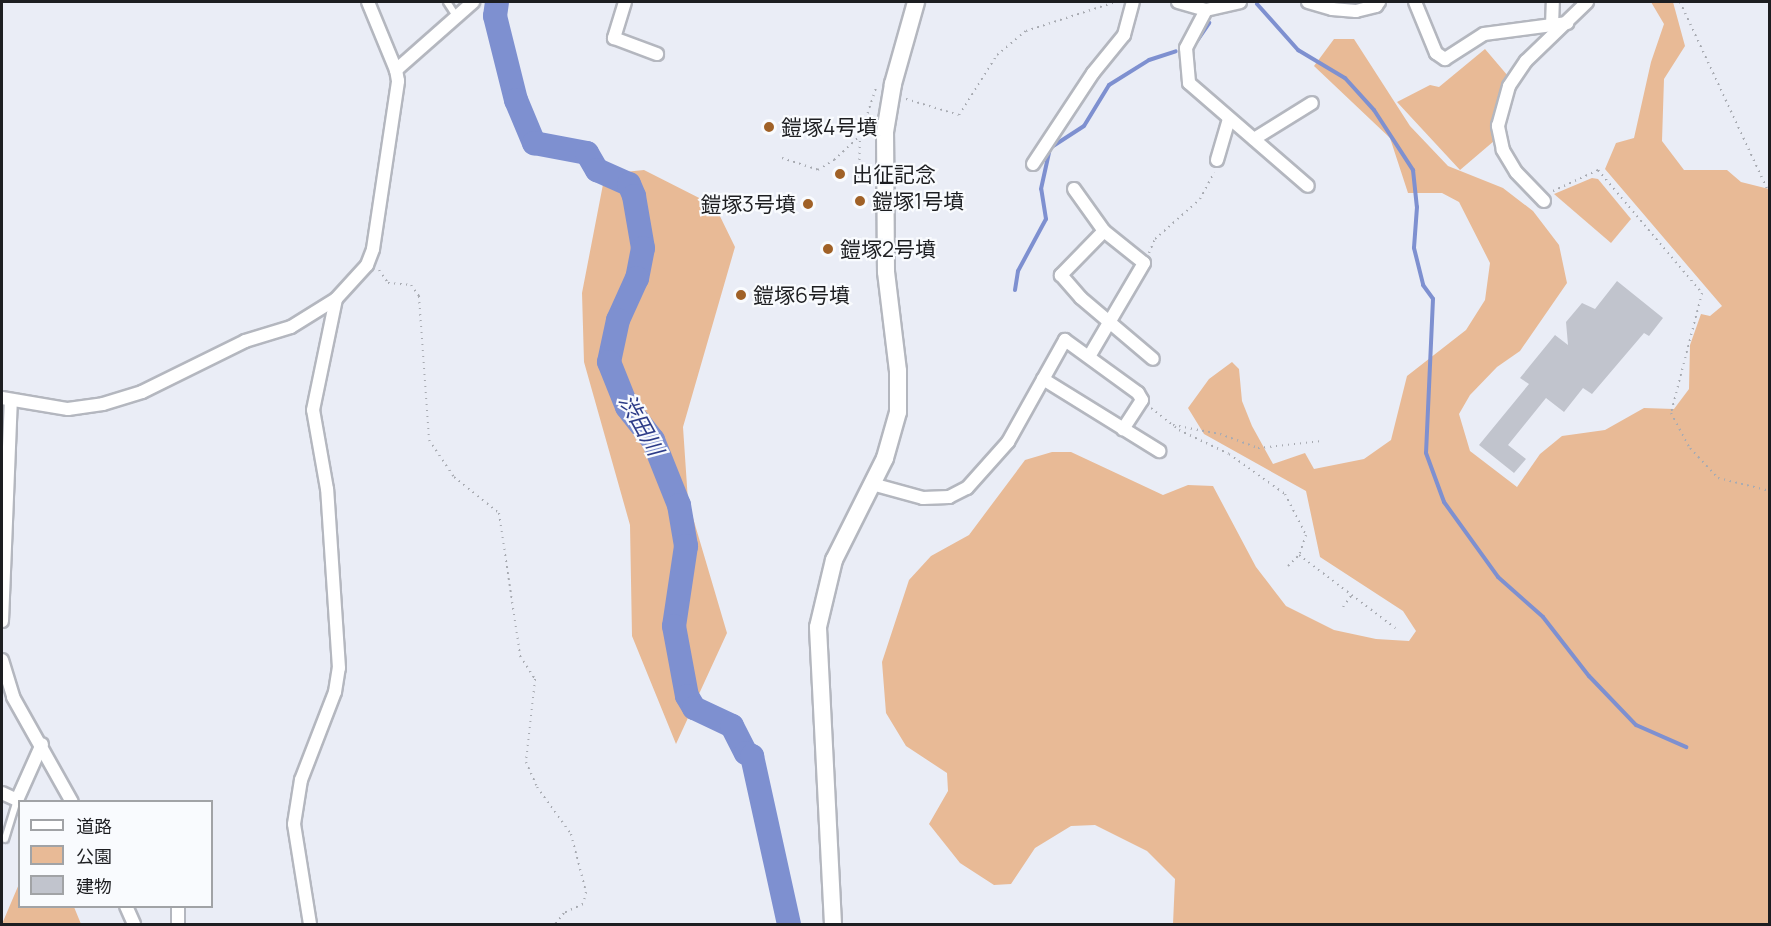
<!DOCTYPE html>
<html>
<head>
<meta charset="utf-8">
<style>
  body { margin:0 }
  #map { position:relative; width:1771px; height:926px; overflow:hidden; background:#eaedf6; font-family:Manrope,"Noto Sans JP",sans-serif }
  div>[style] { position:absolute }
  [style*='--x'] { left:calc(var(--x)*1px); top:calc(var(--y)*1px); width:calc(var(--w)*1px); rotate:calc(var(--a)*1deg) }
  .green>* { inset:0; background:#e8ba96 }
  .stream>* { height:4px; margin:-2px; padding:0 2px; transform-origin:2px; border-radius:2px; background:#7e90d0 }
  .river>* { height:24px; margin:-12px; padding:0 12px; transform-origin:12px; border-radius:12px; background:#7e90d0 }
  .building>* { inset:0; background:#c1c4cd }
  .path>* { height:2px; margin-top:-1px; transform-origin:0; background:repeating-linear-gradient(90deg,#a8abb2 0 1.5px,transparent 0 6px) }
  .roads { filter:drop-shadow(2px 0 #b4b7bf) drop-shadow(-2px 0 #b4b7bf) drop-shadow(0 2px #b4b7bf) drop-shadow(0 -2px #b4b7bf) }
  .lane>* { height:6px; margin:-3px; padding:0 3px; transform-origin:3px; border-radius:3px; background:#fff }
  .street>* { height:12px; margin:-6px; padding:0 6px; transform-origin:6px; border-radius:6px; background:#fff }
  .secondary>* { height:16px; margin:-8px; padding:0 8px; transform-origin:8px; border-radius:8px; background:#fff }
  .dots>* { width:16px; height:16px; translate:-50% -50%; box-sizing:border-box; border:3px solid #f9fbfe; border-radius:50% }
  span { translate:-50% -50%; white-space:nowrap; text-align:center; line-height:1.15; -webkit-text-stroke:4.5px #f9fbfe; paint-order:stroke }
  .poi-label { font-size:21px; color:#1d1e21 }
  .left { translate:0 -50%; text-align:left }
  .right { translate:-100% -50%; text-align:right }
  .water-label { font-size:22px; color:#2c3b87; font-style:italic }
  .frame { position:absolute; inset:0; border:3px solid #1d1e21; pointer-events:none }
  .legend { position:absolute; left:18px; top:800px; width:195px; height:108px; box-sizing:border-box; background:#f9fbfe; border:2px solid #a1a3a6; margin:0; padding:8px 10px; list-style:none; font-size:18px; color:#1d1e21 }
  .legend li { display:flex; align-items:center; gap:12px; height:30px }
  .legend b { width:30px; border:2px solid #a1a3a6 }
</style>
</head>
<body>
<div id="map">
  <div class="green">
    <div style="clip-path:polygon(1651px 2px,1673px 2px,1685px 46px,1664px 79px,1662px 141px,1684px 170px,1727px 170px,1741px 182px,1769px 189px,1769px 924px,1173px 924px,1175px 879px,1147px 851px,1095px 825px,1071px 826px,1035px 848px,1011px 884px,994px 885px,960px 863px,929px 824px,948px 791px,947px 773px,906px 746px,886px 713px,882px 662px,909px 580px,931px 556px,969px 535px,1025px 460px,1052px 452px,1071px 452px,1163px 495px,1188px 485px,1213px 486px,1256px 567px,1286px 606px,1334px 630px,1376px 639px,1409px 641px,1416px 631px,1403px 611px,1320px 557px,1306px 491px,1204px 434px,1188px 408px,1209px 379px,1232px 362px,1239px 369px,1242px 401px,1252px 426px,1273px 464px,1305px 453px,1314px 469px,1364px 459px,1391px 440px,1407px 376px,1466px 330px,1485px 300px,1490px 263px,1459px 202px,1442px 193px,1408px 193px,1390px 138px,1314px 66px,1334px 39px,1354px 39px,1410px 126px,1448px 166px,1503px 188px,1533px 211px,1559px 245px,1567px 283px,1520px 351px,1497px 367px,1470px 395px,1459px 414px,1470px 451px,1517px 487px,1540px 454px,1562px 436px,1605px 430px,1644px 408px,1674px 409px,1689px 389px,1690px 345px,1701px 314px,1710px 316px,1722px 306px,1605px 169px,1616px 143px,1634px 138px,1651px 62px,1664px 24px)"></div>
    <div style="clip-path:polygon(1485px 49px,1508px 76px,1502px 85px,1491px 127px,1494px 141px,1460px 170px,1397px 102px,1430px 85px,1439px 87px)"></div>
    <div style="clip-path:polygon(644px 170px,715px 206px,735px 247px,683px 427px,688px 501px,727px 633px,676px 744px,632px 636px,630px 525px,584px 362px,582px 293px,605px 174px)"></div>
    <div style="clip-path:polygon(1592px 178px,1598px 179px,1631px 219px,1611px 243px,1554px 194px)"></div>
    <div style="clip-path:polygon(19px 884px,20px 906px,74px 907px,81px 924px,2px 924px)"></div>
  </div>
  <div class="stream">
    <div style="--x:1257;--y:4;--w:62;--a:48.3"></div>
    <div style="--x:1298;--y:50;--w:55;--a:30.8"></div>
    <div style="--x:1345;--y:78;--w:43;--a:47.8"></div>
    <div style="--x:1374;--y:110;--w:72;--a:57"></div>
    <div style="--x:1413;--y:170;--w:37;--a:84"></div>
    <div style="--x:1417;--y:207;--w:41;--a:94.2"></div>
    <div style="--x:1414;--y:248;--w:38;--a:76"></div>
    <div style="--x:1423;--y:285;--w:17;--a:54"></div>
    <div style="--x:1433;--y:299;--w:154;--a:92.6"></div>
    <div style="--x:1426;--y:453;--w:52;--a:69.8"></div>
    <div style="--x:1444;--y:502;--w:92;--a:54.2"></div>
    <div style="--x:1498;--y:577;--w:60;--a:41.6"></div>
    <div style="--x:1543;--y:617;--w:75;--a:52.1"></div>
    <div style="--x:1589;--y:676;--w:68;--a:46.2"></div>
    <div style="--x:1636;--y:725;--w:55;--a:23.7"></div>
    <div style="--x:1197;--y:41;--w:22;--a:-56"></div>
    <div style="--x:1015;--y:290;--w:19;--a:-81"></div>
    <div style="--x:1018;--y:271;--w:59;--a:-61.7"></div>
    <div style="--x:1046;--y:219;--w:30;--a:-99"></div>
    <div style="--x:1041;--y:189;--w:42;--a:-77.6"></div>
    <div style="--x:1050;--y:148;--w:40;--a:-32.9"></div>
    <div style="--x:1084;--y:126;--w:48;--a:-58.6"></div>
    <div style="--x:1109;--y:85;--w:47;--a:-32"></div>
    <div style="--x:1149;--y:60;--w:28;--a:-18"></div>
  </div>
  <div class="river">
    <div style="--x:497;--y:2;--w:14;--a:98"></div>
    <div style="--x:495;--y:16;--w:87;--a:76"></div>
    <div style="--x:516;--y:100;--w:47;--a:67.3"></div>
    <div style="--x:534;--y:143;--w:54;--a:10.7"></div>
    <div style="--x:587;--y:153;--w:20;--a:60"></div>
    <div style="--x:597;--y:170;--w:35;--a:24"></div>
    <div style="--x:629;--y:184;--w:13;--a:67"></div>
    <div style="--x:634;--y:196;--w:53;--a:80.2"></div>
    <div style="--x:643;--y:248;--w:31;--a:101"></div>
    <div style="--x:637;--y:278;--w:46;--a:114.3"></div>
    <div style="--x:618;--y:320;--w:43;--a:102.1"></div>
    <div style="--x:609;--y:362;--w:48;--a:68.2"></div>
    <div style="--x:627;--y:407;--w:42;--a:51.8"></div>
    <div style="--x:653;--y:440;--w:70;--a:68.2"></div>
    <div style="--x:679;--y:505;--w:42;--a:80.3"></div>
    <div style="--x:686;--y:546;--w:81;--a:98.5"></div>
    <div style="--x:674;--y:626;--w:71;--a:79.5"></div>
    <div style="--x:687;--y:696;--w:14;--a:60"></div>
    <div style="--x:694;--y:708;--w:42;--a:25.3"></div>
    <div style="--x:732;--y:726;--w:30;--a:63"></div>
    <div style="--x:746;--y:753;--w:7;--a:27"></div>
    <div style="--x:752;--y:756;--w:172;--a:77.6"></div>
  </div>
  <div class="building">
    <div style="clip-path:polygon(1617px 281px,1663px 318px,1649px 336px,1644px 333px,1592px 394px,1583px 388px,1564px 412px,1546px 398px,1508px 445px,1526px 459px,1514px 473px,1479px 445px,1529px 384px,1520px 378px,1555px 335px,1568px 345px,1566px 322px,1582px 303px,1595px 309px)"></div>
  </div>
  <div class="path">
    <div style="--x:1680;--y:2;--w:213;--a:65"></div>
    <div style="--x:906;--y:99;--w:55;--a:16.8"></div>
    <div style="--x:959;--y:115;--w:71;--a:-57.7"></div>
    <div style="--x:997;--y:55;--w:38;--a:-40"></div>
    <div style="--x:1026;--y:31;--w:94;--a:-18"></div>
    <div style="--x:782;--y:158;--w:38;--a:18"></div>
    <div style="--x:818;--y:170;--w:19;--a:-32"></div>
    <div style="--x:834;--y:160;--w:35;--a:-43"></div>
    <div style="--x:860;--y:136;--w:51;--a:-71.6"></div>
    <div style="--x:859;--y:184;--w:48;--a:-88.8"></div>
    <div style="--x:1553;--y:191;--w:50;--a:-25"></div>
    <div style="--x:1598;--y:170;--w:161;--a:49.8"></div>
    <div style="--x:1702;--y:293;--w:124;--a:104.5"></div>
    <div style="--x:1671;--y:413;--w:40;--a:62"></div>
    <div style="--x:1690;--y:448;--w:41;--a:47"></div>
    <div style="--x:1718;--y:478;--w:54;--a:14"></div>
    <div style="--x:1149;--y:253;--w:15;--a:-67"></div>
    <div style="--x:1155;--y:239;--w:60;--a:-41.6"></div>
    <div style="--x:1200;--y:199;--w:30;--a:-62"></div>
    <div style="--x:379;--y:270;--w:16;--a:55"></div>
    <div style="--x:388;--y:283;--w:23;--a:5"></div>
    <div style="--x:411;--y:285;--w:14;--a:54"></div>
    <div style="--x:419;--y:296;--w:144;--a:86"></div>
    <div style="--x:429;--y:440;--w:45;--a:56"></div>
    <div style="--x:454;--y:477;--w:58;--a:38.7"></div>
    <div style="--x:499;--y:513;--w:145;--a:81.6"></div>
    <div style="--x:520;--y:656;--w:27;--a:57"></div>
    <div style="--x:535;--y:679;--w:83;--a:96.2"></div>
    <div style="--x:526;--y:762;--w:27;--a:66"></div>
    <div style="--x:537;--y:787;--w:58;--a:54.1"></div>
    <div style="--x:571;--y:834;--w:60;--a:75.5"></div>
    <div style="--x:586;--y:892;--w:12;--a:104"></div>
    <div style="--x:583;--y:904;--w:21;--a:155"></div>
    <div style="--x:564;--y:913;--w:14;--a:129"></div>
    <div style="--x:1151;--y:408;--w:36;--a:38"></div>
    <div style="--x:1179;--y:430;--w:55;--a:25.6"></div>
    <div style="--x:1229;--y:454;--w:69;--a:35.5"></div>
    <div style="--x:1285;--y:494;--w:46;--a:62.9"></div>
    <div style="--x:1306;--y:535;--w:21;--a:109"></div>
    <div style="--x:1299;--y:555;--w:121;--a:37.2"></div>
    <div style="--x:1173;--y:425;--w:48;--a:10.8"></div>
    <div style="--x:1220;--y:434;--w:40;--a:20.2"></div>
    <div style="--x:1258;--y:448;--w:64;--a:-6.2"></div>
    <div style="--x:1288;--y:566;--w:16;--a:-45"></div>
    <div style="--x:1343;--y:607;--w:14;--a:-54"></div>
  </div>
  <div class="roads">
    <div class="lane">
      <div style="--x:447;--y:2;--w:17;--a:57"></div>
      <div style="--x:5;--y:839;--w:41;--a:-72.9"></div>
    </div>
    <div class="street">
      <div style="--x:368;--y:2;--w:74;--a:67.6"></div>
      <div style="--x:625;--y:2;--w:38;--a:107"></div>
      <div style="--x:614;--y:38;--w:46;--a:20.4"></div>
      <div style="--x:1178;--y:2;--w:29;--a:16"></div>
      <div style="--x:1206;--y:10;--w:35;--a:-13"></div>
      <div style="--x:1308;--y:2;--w:25;--a:16"></div>
      <div style="--x:1332;--y:9;--w:24;--a:5"></div>
      <div style="--x:1356;--y:11;--w:21;--a:-14"></div>
      <div style="--x:1376;--y:6;--w:5;--a:-53"></div>
      <div style="--x:1415;--y:2;--w:55;--a:67.6"></div>
      <div style="--x:1436;--y:53;--w:11;--a:34"></div>
      <div style="--x:1445;--y:59;--w:46;--a:-32.7"></div>
      <div style="--x:1484;--y:34;--w:84;--a:-7.5"></div>
      <div style="--x:1206;--y:10;--w:43;--a:117.8"></div>
      <div style="--x:1186;--y:48;--w:35;--a:85"></div>
      <div style="--x:1189;--y:83;--w:157;--a:40.9"></div>
      <div style="--x:1552;--y:26;--w:24;--a:-88"></div>
      <div style="--x:1254;--y:139;--w:68;--a:-31.8"></div>
      <div style="--x:1217;--y:160;--w:43;--a:-73.7"></div>
      <div style="--x:1033;--y:164;--w:109;--a:-56.6"></div>
      <div style="--x:1093;--y:73;--w:49;--a:-50.8"></div>
      <div style="--x:1124;--y:35;--w:34;--a:-75"></div>
      <div style="--x:1074;--y:189;--w:52;--a:54.5"></div>
      <div style="--x:1104;--y:231;--w:51;--a:38.7"></div>
      <div style="--x:1144;--y:263;--w:107;--a:120.4"></div>
      <div style="--x:1544;--y:201;--w:40;--a:-134"></div>
      <div style="--x:1516;--y:172;--w:26;--a:-121"></div>
      <div style="--x:1503;--y:150;--w:25;--a:-102"></div>
      <div style="--x:1498;--y:126;--w:41;--a:-74.6"></div>
      <div style="--x:1509;--y:86;--w:30;--a:-56"></div>
      <div style="--x:1526;--y:61;--w:85;--a:-44"></div>
      <div style="--x:1104;--y:231;--w:62;--a:134.3"></div>
      <div style="--x:1061;--y:275;--w:30;--a:49"></div>
      <div style="--x:1081;--y:298;--w:94;--a:40.3"></div>
      <div style="--x:1043;--y:379;--w:137;--a:31.8"></div>
      <div style="--x:2;--y:398;--w:67;--a:9.5"></div>
      <div style="--x:68;--y:409;--w:35;--a:-8"></div>
      <div style="--x:103;--y:404;--w:41;--a:-17.1"></div>
      <div style="--x:142;--y:392;--w:115;--a:-26.3"></div>
      <div style="--x:245;--y:341;--w:48;--a:-16.9"></div>
      <div style="--x:291;--y:327;--w:53;--a:-31.9"></div>
      <div style="--x:336;--y:299;--w:46;--a:-47.6"></div>
      <div style="--x:367;--y:265;--w:17;--a:-69"></div>
      <div style="--x:373;--y:249;--w:170;--a:-81.5"></div>
      <div style="--x:398;--y:81;--w:11;--a:-100"></div>
      <div style="--x:396;--y:70;--w:103;--a:-41.4"></div>
      <div style="--x:872;--y:484;--w:53;--a:15.4"></div>
      <div style="--x:923;--y:498;--w:26;--a:-2"></div>
      <div style="--x:949;--y:497;--w:20;--a:-27"></div>
      <div style="--x:967;--y:488;--w:62;--a:-48.3"></div>
      <div style="--x:1008;--y:442;--w:117;--a:-60.8"></div>
      <div style="--x:1065;--y:340;--w:90;--a:36"></div>
      <div style="--x:1138;--y:393;--w:8;--a:60"></div>
      <div style="--x:1142;--y:400;--w:35;--a:123"></div>
      <div style="--x:2;--y:621;--w:221;--a:-87.7"></div>
      <div style="--x:2;--y:660;--w:39;--a:73"></div>
      <div style="--x:13;--y:697;--w:120;--a:60.7"></div>
      <div style="--x:2;--y:793;--w:17;--a:25"></div>
      <div style="--x:17;--y:800;--w:61;--a:-65.9"></div>
      <div style="--x:126;--y:906;--w:20;--a:66"></div>
      <div style="--x:178;--y:924;--w:18;--a:-90"></div>
      <div style="--x:310;--y:924;--w:101;--a:-99.1"></div>
      <div style="--x:294;--y:824;--w:45;--a:-81"></div>
      <div style="--x:301;--y:780;--w:94;--a:-68.9"></div>
      <div style="--x:335;--y:692;--w:24;--a:-81"></div>
      <div style="--x:339;--y:668;--w:179;--a:-93.8"></div>
      <div style="--x:327;--y:489;--w:80;--a:-100"></div>
      <div style="--x:313;--y:410;--w:113;--a:-78.3"></div>
    </div>
    <div class="secondary">
      <div style="--x:833;--y:924;--w:297;--a:-92.9"></div>
      <div style="--x:818;--y:627;--w:69;--a:-76.6"></div>
      <div style="--x:834;--y:560;--w:114;--a:-63.4"></div>
      <div style="--x:885;--y:458;--w:48;--a:-74.2"></div>
      <div style="--x:898;--y:412;--w:41;--a:-90"></div>
      <div style="--x:898;--y:371;--w:100;--a:-96.9"></div>
      <div style="--x:886;--y:272;--w:140;--a:-90.4"></div>
      <div style="--x:885;--y:132;--w:49;--a:-80.5"></div>
      <div style="--x:893;--y:84;--w:85;--a:-74.3"></div>
    </div>
  </div>
  <div class="dots">
    <div style="left:769px;top:127px;background:#a06127"></div>
    <div style="left:840px;top:174px;background:#a06127"></div>
    <div style="left:860px;top:201px;background:#a06127"></div>
    <div style="left:808px;top:204px;background:#a06127"></div>
    <div style="left:828px;top:249px;background:#a06127"></div>
    <div style="left:741px;top:295px;background:#a06127"></div>
  </div>
  <div class="poi-label">
    <span class="left" style="left:781px;top:127px">鎧塚4号墳</span>
    <span class="left" style="left:852px;top:174px">出征記念</span>
    <span class="left" style="left:872px;top:201px">鎧塚1号墳</span>
    <span class="right" style="left:796px;top:204px">鎧塚3号墳</span>
    <span class="left" style="left:840px;top:249px">鎧塚2号墳</span>
    <span class="left" style="left:753px;top:295px">鎧塚6号墳</span>
  </div>
  <div class="water-label">
    <span style="left:641px;top:425px;rotate:61deg">渋田川</span>
  </div>
  <div class="frame"></div>
  <ul class="legend">
  <li><b style="height:8px;background:#fff"></b>道路</li>
  <li><b style="height:16px;background:#e8ba96"></b>公園</li>
  <li><b style="height:16px;background:#c1c4cd"></b>建物</li>
  </ul>
</div>
</body>
</html>
